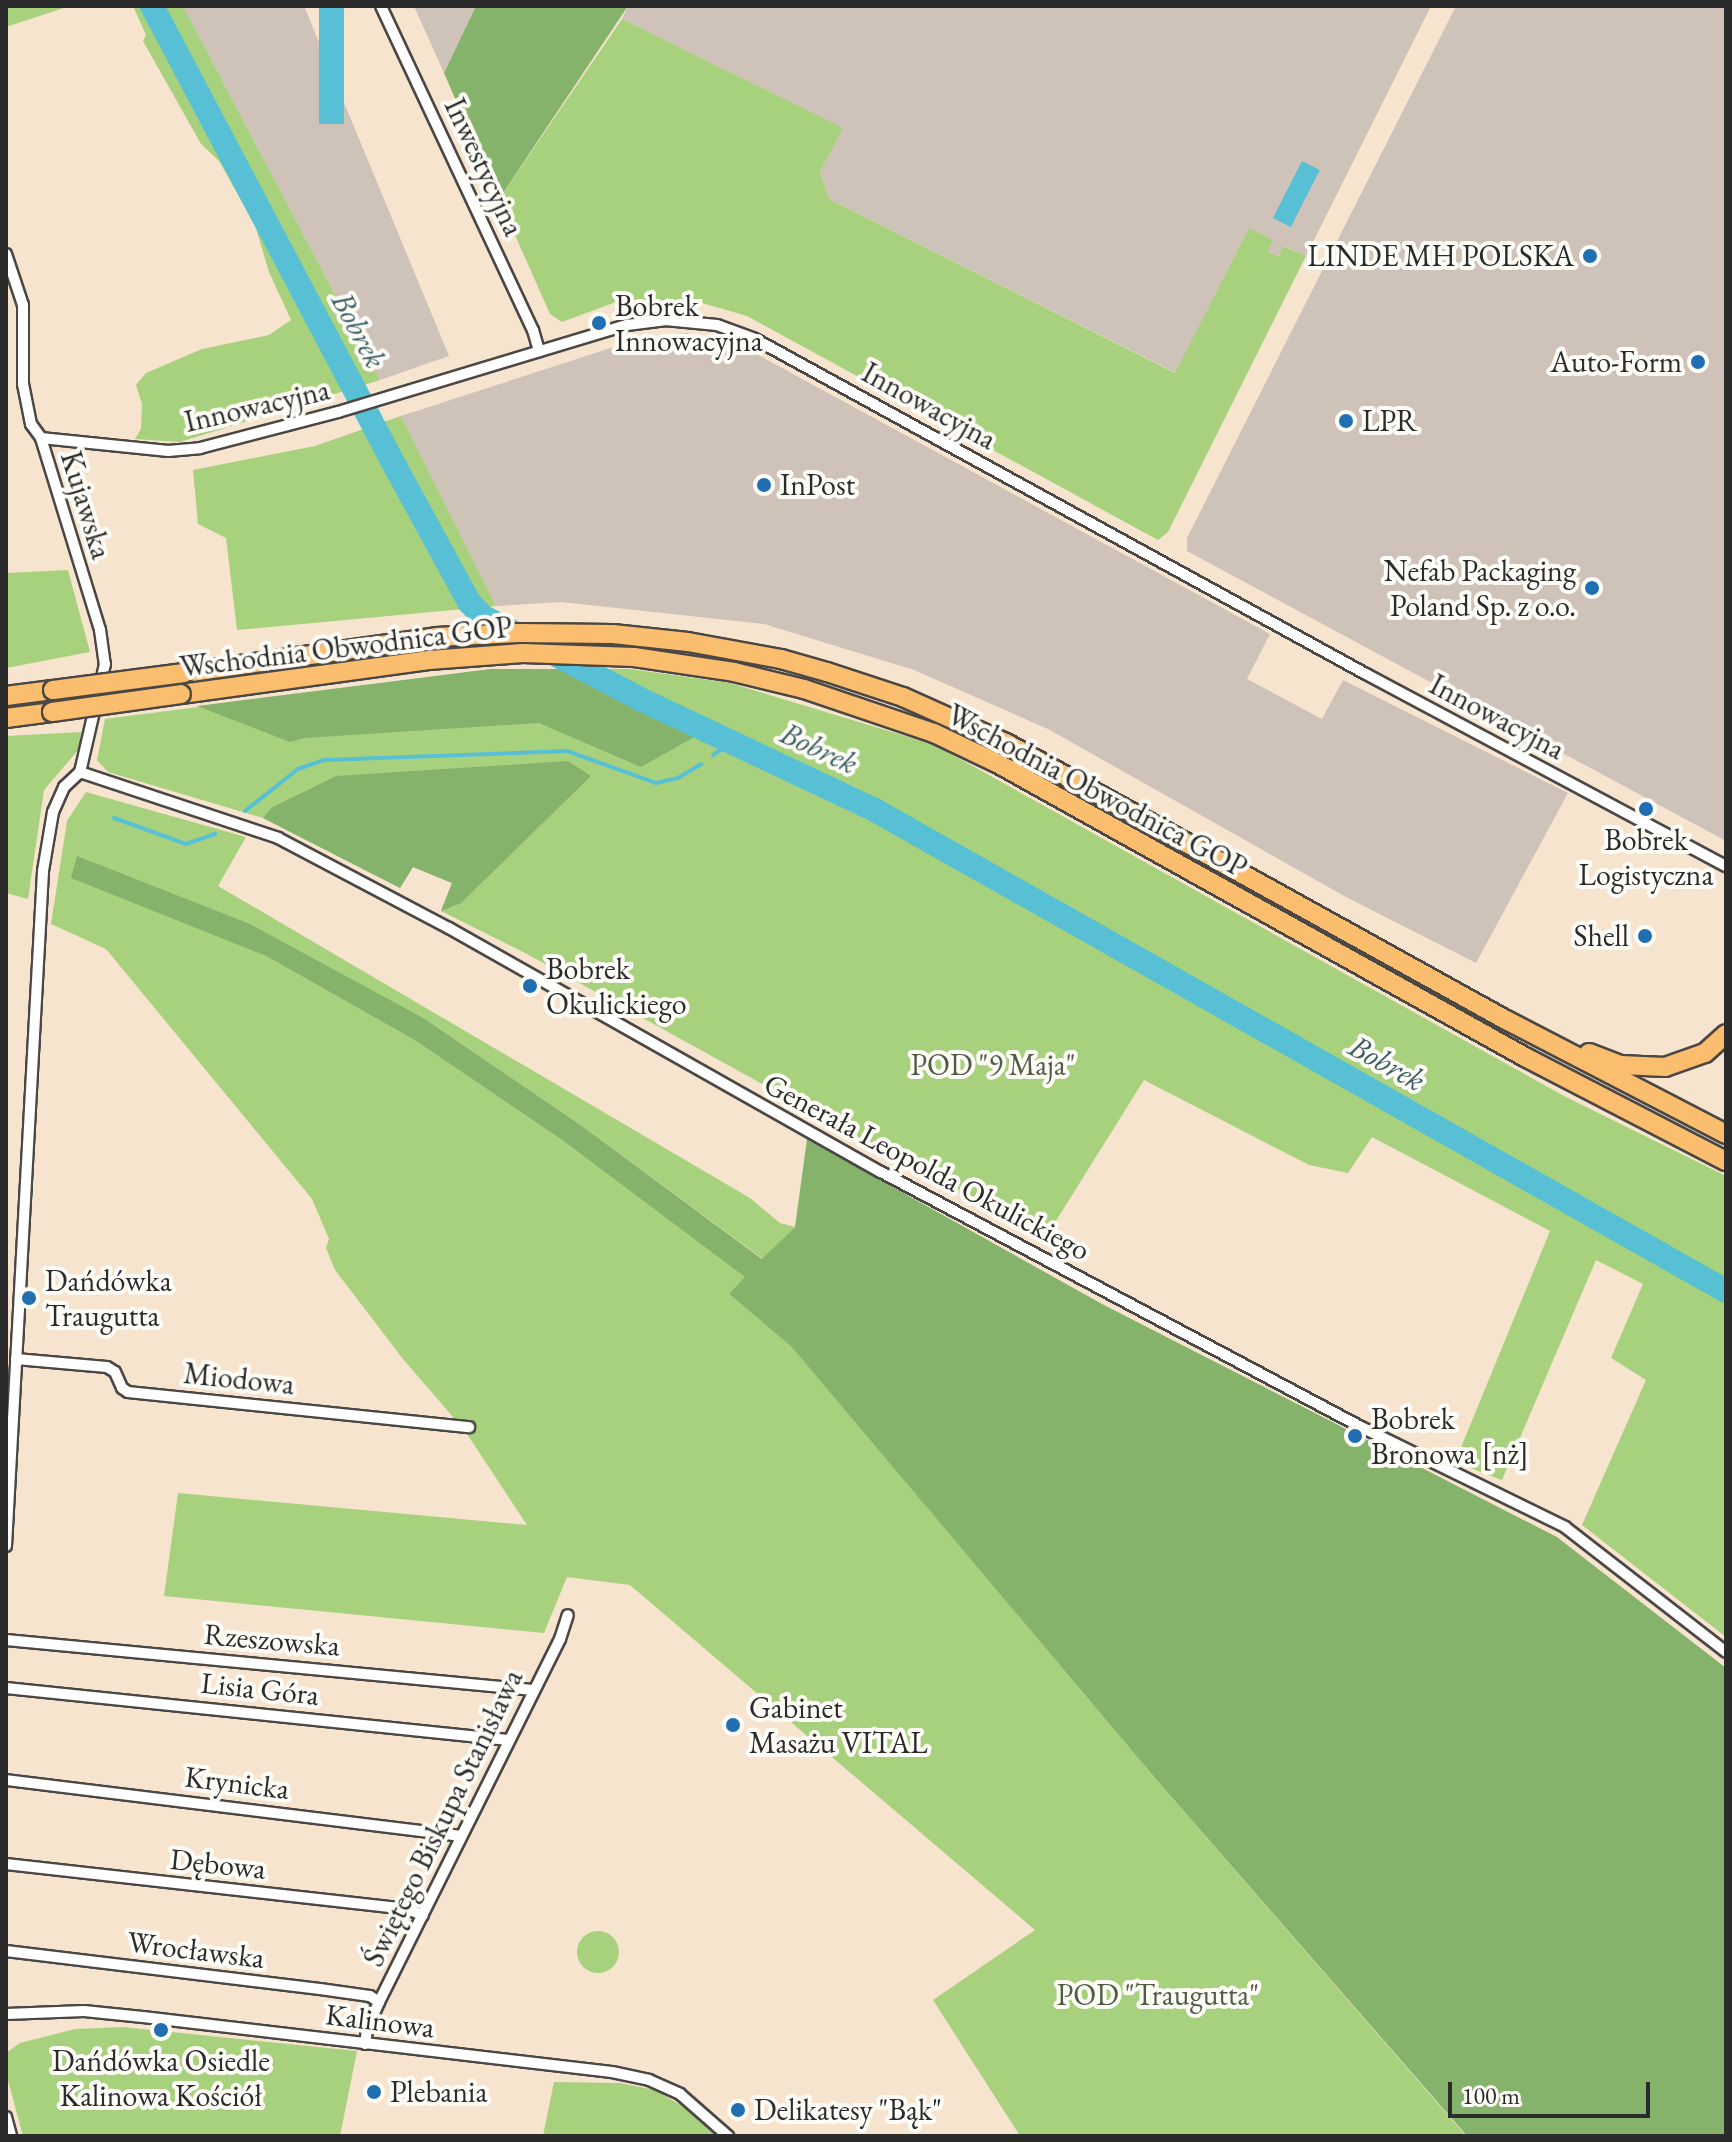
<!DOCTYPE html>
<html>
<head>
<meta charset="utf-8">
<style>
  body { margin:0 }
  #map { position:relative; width:1732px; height:2142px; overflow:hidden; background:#f7e4cf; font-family:"EB Garamond",serif }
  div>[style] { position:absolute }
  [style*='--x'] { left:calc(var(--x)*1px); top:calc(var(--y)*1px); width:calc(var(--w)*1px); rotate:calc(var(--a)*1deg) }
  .industrial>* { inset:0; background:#cec2b9 }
  .green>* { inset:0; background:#a8d17d }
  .round { border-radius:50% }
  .forest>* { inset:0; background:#86b36c }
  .water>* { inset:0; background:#58c0d5; transform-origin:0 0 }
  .stream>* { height:4px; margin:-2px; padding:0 2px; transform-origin:2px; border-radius:2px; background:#58c0d5 }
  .river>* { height:24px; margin:-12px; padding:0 12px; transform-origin:12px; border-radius:12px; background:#58c0d5 }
  .roads { filter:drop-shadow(2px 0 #4a4744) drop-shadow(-2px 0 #4a4744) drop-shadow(0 2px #4a4744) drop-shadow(0 -2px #4a4744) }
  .minor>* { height:10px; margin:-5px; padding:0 5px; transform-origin:5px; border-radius:5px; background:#fff }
  .motorway>* { height:18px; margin:-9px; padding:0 9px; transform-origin:9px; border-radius:9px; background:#fbbd6e }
  .bridges { filter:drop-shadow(2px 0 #4a4744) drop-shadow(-2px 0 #4a4744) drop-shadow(0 2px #4a4744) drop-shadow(0 -2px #4a4744) }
  .motorway-bridge>* { height:18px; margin:-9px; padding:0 9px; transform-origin:9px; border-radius:9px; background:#fbbd6e }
  .dots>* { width:22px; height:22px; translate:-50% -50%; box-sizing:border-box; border:4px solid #fdfcf7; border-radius:50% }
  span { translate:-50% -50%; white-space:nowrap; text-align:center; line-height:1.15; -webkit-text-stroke:8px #fdfcf7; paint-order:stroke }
  .street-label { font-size:30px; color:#2b2b2b }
  .poi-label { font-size:30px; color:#2b2b2b }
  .right { translate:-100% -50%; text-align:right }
  .left { translate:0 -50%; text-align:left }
  .park-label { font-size:30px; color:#505d44 }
  .water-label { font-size:32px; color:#3b5f66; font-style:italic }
  .frame { position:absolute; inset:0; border:8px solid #2b2b2b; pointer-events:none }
  .scale { position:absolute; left:1448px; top:2082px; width:202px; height:36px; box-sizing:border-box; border:4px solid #2b2b2b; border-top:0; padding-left:10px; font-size:24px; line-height:28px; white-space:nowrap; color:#2b2b2b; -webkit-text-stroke:6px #fdfcf7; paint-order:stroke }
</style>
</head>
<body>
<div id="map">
  <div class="industrial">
    <div style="clip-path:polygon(183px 6px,304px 6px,449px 356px,380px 380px)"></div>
    <div style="clip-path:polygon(414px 6px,476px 6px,444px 73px)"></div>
    <div style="clip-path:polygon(628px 6px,1431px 6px,1306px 256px,1284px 246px,1279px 256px,1268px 252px,1249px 228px,1176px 373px,829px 199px,820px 172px,842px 128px,622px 19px)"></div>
    <div style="clip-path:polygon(1456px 6px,1726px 6px,1726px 841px,1187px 551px,1187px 538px)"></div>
    <div style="clip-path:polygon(687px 333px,753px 352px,1270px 634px,1247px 679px,1322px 719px,1343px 680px,1568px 793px,1476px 963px,1346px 897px,1048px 729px,914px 670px,764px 624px,561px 602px,496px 606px,401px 416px,626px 343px)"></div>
  </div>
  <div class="green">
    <div style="clip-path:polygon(6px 6px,70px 6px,6px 27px)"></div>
    <div style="clip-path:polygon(133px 6px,183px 6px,380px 380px,180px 442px,135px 439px,141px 429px,142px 404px,136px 385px,146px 373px,202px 349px,269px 335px,291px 320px,269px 272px,255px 225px,219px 161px,201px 144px,143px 41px,146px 35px)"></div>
    <div style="clip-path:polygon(622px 19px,843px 128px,820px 172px,829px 199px,1175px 373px,1249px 228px,1273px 240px,1268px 252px,1279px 256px,1283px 246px,1306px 256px,1168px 532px,1158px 540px,747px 316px,702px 303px,663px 302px,616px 302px,562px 322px,550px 314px,499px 199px)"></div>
    <div style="clip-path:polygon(401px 416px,496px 606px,237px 630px,226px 538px,198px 524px,193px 470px,315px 446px)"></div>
    <div style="clip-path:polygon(68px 570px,90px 652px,6px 668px,6px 573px)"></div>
    <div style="clip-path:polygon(491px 669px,630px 669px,730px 683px,935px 745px,1564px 1096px,1726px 1176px,1726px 1637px,1582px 1525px,1646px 1380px,1611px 1358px,1643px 1284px,1596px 1260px,1502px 1480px,1455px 1462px,1550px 1231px,1372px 1137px,1348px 1173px,1309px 1165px,1144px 1080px,1044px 1240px,527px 954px,441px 911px,452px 883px,413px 867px,400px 888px,263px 818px,108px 772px,97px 760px,105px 719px)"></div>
    <div style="clip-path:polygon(81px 732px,79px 749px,44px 790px,28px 899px,6px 893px,6px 736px)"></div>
    <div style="clip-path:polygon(86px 792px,246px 837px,218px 886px,750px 1198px,780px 1223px,795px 1227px,763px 1259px,582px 1126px,425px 1019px,186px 921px,266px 956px,416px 1041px,562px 1140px,746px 1277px,729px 1294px,791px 1345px,1155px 1778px,1466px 2136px,1020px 2136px,933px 2000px,1035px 1930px,630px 1585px,567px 1577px,544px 1633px,164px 1596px,178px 1493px,527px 1525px,465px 1431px,403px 1359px,335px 1270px,326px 1248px,329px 1239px,312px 1199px,106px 949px,51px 924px,67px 821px)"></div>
    <div class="round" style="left:577px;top:1931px;width:42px;height:42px"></div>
    <div style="clip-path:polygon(123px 2027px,357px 2051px,340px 2136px,23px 2136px,6px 2073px,6px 2053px,20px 2043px,75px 2029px)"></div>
    <div style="clip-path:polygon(554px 2082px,620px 2083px,655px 2090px,696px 2114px,717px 2136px,543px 2136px)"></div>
  </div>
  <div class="forest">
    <div style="clip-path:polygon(476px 6px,628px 6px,499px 199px,444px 73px)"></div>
    <div style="clip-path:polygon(491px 669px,563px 669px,696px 736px,641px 767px,539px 723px,305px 738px,290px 742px,197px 706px)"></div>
    <div style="clip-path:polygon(568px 761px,591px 776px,461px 903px,441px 911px,452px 883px,413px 867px,400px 888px,263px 818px,271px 808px,336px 776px)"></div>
    <div style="clip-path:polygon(77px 856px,250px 924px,425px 1019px,582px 1126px,762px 1259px,795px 1227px,807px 1139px,1102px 1304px,1557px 1537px,1726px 1668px,1726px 2136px,1467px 2136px,1155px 1778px,791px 1346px,729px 1294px,745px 1277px,562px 1140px,416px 1041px,266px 956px,71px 878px)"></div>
  </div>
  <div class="water">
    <div style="left:319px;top:6px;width:25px;height:118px"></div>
    <div style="left:1302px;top:161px;width:20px;height:64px;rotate:27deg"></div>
  </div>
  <div class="stream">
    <div style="--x:713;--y:755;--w:24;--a:-33"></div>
    <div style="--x:245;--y:811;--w:68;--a:-38.4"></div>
    <div style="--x:298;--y:769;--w:28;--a:-19"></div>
    <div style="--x:324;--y:760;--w:243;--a:-2.1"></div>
    <div style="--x:567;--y:751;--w:95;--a:19.8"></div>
    <div style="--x:656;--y:783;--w:23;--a:-13"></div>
    <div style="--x:678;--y:778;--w:27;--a:-31"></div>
    <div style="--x:114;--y:818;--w:77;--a:19.9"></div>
    <div style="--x:186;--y:844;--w:31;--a:-19"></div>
  </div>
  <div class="river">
    <div style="--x:152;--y:6;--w:522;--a:62.16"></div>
    <div style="--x:396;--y:468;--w:153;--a:61.4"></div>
    <div style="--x:469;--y:602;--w:19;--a:47"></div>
    <div style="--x:482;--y:616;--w:178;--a:27.7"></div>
    <div style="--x:640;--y:699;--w:258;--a:25.3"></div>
    <div style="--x:873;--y:809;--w:980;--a:29.47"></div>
  </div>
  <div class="roads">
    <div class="minor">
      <div style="--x:381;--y:6;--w:358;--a:64.9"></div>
      <div style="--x:533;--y:330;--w:22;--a:74"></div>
      <div style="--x:6;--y:254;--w:54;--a:71.6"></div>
      <div style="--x:23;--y:305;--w:79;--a:90"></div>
      <div style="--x:23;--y:384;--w:41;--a:78.7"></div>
      <div style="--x:31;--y:424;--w:17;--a:54"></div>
      <div style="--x:41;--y:438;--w:201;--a:72.9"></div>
      <div style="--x:100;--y:630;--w:34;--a:82"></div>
      <div style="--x:105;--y:664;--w:111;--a:103"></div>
      <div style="--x:41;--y:438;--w:128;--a:5.8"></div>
      <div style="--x:168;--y:451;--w:32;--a:-5"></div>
      <div style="--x:200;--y:448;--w:143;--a:-14.6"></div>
      <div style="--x:338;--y:412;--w:302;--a:-16.8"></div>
      <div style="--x:627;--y:325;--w:38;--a:-7"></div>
      <div style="--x:665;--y:320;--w:52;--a:5.5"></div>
      <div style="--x:717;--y:325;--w:40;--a:20.2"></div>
      <div style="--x:755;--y:339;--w:697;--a:28.74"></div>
      <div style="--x:1366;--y:674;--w:408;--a:28.1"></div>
      <div style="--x:80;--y:772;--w:209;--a:18.4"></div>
      <div style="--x:278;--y:838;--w:193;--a:27.8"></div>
      <div style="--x:449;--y:928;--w:496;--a:29.5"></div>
      <div style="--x:881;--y:1172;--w:544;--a:27.98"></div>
      <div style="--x:1361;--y:1427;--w:227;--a:26.1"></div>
      <div style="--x:1565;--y:1527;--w:204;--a:37.8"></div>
      <div style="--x:16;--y:1359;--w:91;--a:5"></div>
      <div style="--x:107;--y:1367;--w:9;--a:32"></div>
      <div style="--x:115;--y:1372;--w:17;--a:66"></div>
      <div style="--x:122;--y:1388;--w:7;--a:34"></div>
      <div style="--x:128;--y:1392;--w:343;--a:5.9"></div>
      <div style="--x:6;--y:1546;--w:676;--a:-86.86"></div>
      <div style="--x:43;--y:871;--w:60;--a:-80.4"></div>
      <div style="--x:53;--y:812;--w:27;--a:-66"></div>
      <div style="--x:64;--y:787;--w:22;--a:-43"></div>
      <div style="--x:6;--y:1640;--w:529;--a:5.42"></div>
      <div style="--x:6;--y:1688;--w:505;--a:5.91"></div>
      <div style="--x:6;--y:1780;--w:458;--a:7"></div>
      <div style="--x:6;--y:1864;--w:404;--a:6.4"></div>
      <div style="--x:407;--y:1909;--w:17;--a:21"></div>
      <div style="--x:6;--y:1951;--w:316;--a:6.9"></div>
      <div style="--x:320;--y:1989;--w:50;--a:8"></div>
      <div style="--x:370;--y:1996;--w:11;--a:34"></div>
      <div style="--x:6;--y:2014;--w:78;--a:-2.2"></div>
      <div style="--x:84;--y:2011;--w:59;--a:5.8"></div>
      <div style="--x:143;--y:2017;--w:472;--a:6.7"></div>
      <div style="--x:612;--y:2072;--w:38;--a:12"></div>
      <div style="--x:649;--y:2080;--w:34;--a:24"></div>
      <div style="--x:680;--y:2094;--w:64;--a:41.2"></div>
      <div style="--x:365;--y:2044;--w:15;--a:-82"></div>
      <div style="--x:367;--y:2029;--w:30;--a:-66"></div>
      <div style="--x:379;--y:2002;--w:406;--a:-63.5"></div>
      <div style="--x:560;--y:1639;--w:25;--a:-72"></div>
      <div style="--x:6;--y:2117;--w:20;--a:75"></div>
    </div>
    <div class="motorway">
      <div style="--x:184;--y:673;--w:255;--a:-8.1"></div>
      <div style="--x:436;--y:637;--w:83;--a:-2.8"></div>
      <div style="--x:519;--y:633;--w:94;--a:0.6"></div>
      <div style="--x:613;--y:634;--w:75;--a:6.1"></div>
      <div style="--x:688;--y:642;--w:95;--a:10.4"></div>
      <div style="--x:781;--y:659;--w:48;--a:15.8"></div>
      <div style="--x:827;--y:672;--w:80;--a:18.2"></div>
      <div style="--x:903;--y:697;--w:113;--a:24.1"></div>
      <div style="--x:1006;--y:743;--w:572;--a:28.99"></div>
      <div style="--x:1506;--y:1020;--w:248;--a:27.4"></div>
      <div style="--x:181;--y:694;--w:250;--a:-7.8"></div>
      <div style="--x:429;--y:660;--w:94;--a:-4.3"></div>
      <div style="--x:523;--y:653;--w:111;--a:2.1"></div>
      <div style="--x:634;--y:657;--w:101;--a:8.5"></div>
      <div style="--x:734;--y:672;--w:72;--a:13.7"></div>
      <div style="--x:804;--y:689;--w:137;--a:18.7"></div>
      <div style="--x:934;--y:733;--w:70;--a:25.5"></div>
      <div style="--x:997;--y:763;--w:604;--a:29.11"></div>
      <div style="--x:1525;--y:1057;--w:226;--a:27.4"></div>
      <div style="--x:6;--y:696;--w:47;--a:-7.3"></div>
      <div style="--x:6;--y:718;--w:46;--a:-7.4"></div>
      <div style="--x:1589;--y:1053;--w:34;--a:21"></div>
      <div style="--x:1621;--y:1065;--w:44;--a:2.6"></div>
      <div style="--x:1665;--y:1067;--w:42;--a:-19.3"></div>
      <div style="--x:1705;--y:1053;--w:28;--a:-42"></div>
    </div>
  </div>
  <div class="bridges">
    <div class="motorway-bridge">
      <div style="--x:53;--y:690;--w:132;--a:-7.4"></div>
      <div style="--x:52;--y:712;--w:130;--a:-7.9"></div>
    </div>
  </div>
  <div class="dots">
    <div style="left:1590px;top:256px;background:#1f6fb2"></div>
    <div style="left:599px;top:323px;background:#1f6fb2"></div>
    <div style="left:1698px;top:362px;background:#1f6fb2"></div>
    <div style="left:1346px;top:421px;background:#1f6fb2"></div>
    <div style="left:764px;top:485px;background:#1f6fb2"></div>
    <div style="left:1592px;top:588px;background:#1f6fb2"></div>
    <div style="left:1646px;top:809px;background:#1f6fb2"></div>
    <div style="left:1645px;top:936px;background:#1f6fb2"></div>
    <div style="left:530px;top:986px;background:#1f6fb2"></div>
    <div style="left:29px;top:1298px;background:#1f6fb2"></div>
    <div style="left:1355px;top:1436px;background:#1f6fb2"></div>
    <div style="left:733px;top:1725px;background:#1f6fb2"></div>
    <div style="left:161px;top:2030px;background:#1f6fb2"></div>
    <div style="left:374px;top:2092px;background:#1f6fb2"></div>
    <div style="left:738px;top:2110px;background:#1f6fb2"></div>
  </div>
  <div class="street-label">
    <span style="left:484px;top:167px;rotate:65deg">Inwestycyjna</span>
    <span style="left:257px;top:406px;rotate:-13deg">Innowacyjna</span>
    <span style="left:929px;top:406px;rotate:29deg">Innowacyjna</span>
    <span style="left:86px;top:505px;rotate:73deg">Kujawska</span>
    <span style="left:346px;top:647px;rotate:-7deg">Wschodnia Obwodnica GOP</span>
    <span style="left:1497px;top:717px;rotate:28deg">Innowacyjna</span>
    <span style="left:1097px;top:791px;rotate:28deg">Wschodnia Obwodnica GOP</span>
    <span style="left:927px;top:1167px;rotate:28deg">Generała Leopolda Okulickiego</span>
    <span style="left:239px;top:1379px;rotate:6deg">Miodowa</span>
    <span style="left:272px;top:1640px;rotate:5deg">Rzeszowska</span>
    <span style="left:260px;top:1689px;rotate:6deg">Lisia Góra</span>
    <span style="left:237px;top:1783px;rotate:7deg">Krynicka</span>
    <span style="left:443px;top:1818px;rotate:-64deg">Świętego Biskupa Stanisława</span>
    <span style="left:218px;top:1864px;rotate:6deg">Dębowa</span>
    <span style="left:196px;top:1950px;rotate:7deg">Wrocławska</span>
    <span style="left:380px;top:2021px;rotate:7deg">Kalinowa</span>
  </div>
  <div class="poi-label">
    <span class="right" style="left:1574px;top:256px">LINDE MH POLSKA</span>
    <span class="left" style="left:615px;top:323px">Bobrek<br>Innowacyjna</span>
    <span class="right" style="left:1682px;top:362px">Auto-Form</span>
    <span class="left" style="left:1362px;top:421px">LPR</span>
    <span class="left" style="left:780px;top:485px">InPost</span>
    <span class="right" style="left:1576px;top:588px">Nefab Packaging<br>Poland Sp. z o.o.</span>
    <span style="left:1646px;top:857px">Bobrek<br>Logistyczna</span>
    <span class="right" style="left:1629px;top:936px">Shell</span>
    <span class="left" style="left:546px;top:986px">Bobrek<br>Okulickiego</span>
    <span class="left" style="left:45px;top:1298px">Dańdówka<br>Traugutta</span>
    <span class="left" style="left:1371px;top:1436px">Bobrek<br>Bronowa [nż]</span>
    <span class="left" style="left:749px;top:1725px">Gabinet<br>Masażu VITAL</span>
    <span style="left:161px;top:2078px">Dańdówka Osiedle<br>Kalinowa Kościół</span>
    <span class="left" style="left:390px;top:2092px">Plebania</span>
    <span class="left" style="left:754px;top:2110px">Delikatesy "Bąk"</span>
  </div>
  <div class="park-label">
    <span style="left:993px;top:1065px">POD "9 Maja"</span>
    <span style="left:1158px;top:1995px">POD "Traugutta"</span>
  </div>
  <div class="water-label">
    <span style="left:359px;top:330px;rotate:62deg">Bobrek</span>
    <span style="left:819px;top:748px;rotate:25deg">Bobrek</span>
    <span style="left:1387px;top:1063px;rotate:29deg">Bobrek</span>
  </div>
  <div class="frame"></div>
  <div class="scale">100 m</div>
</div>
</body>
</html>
